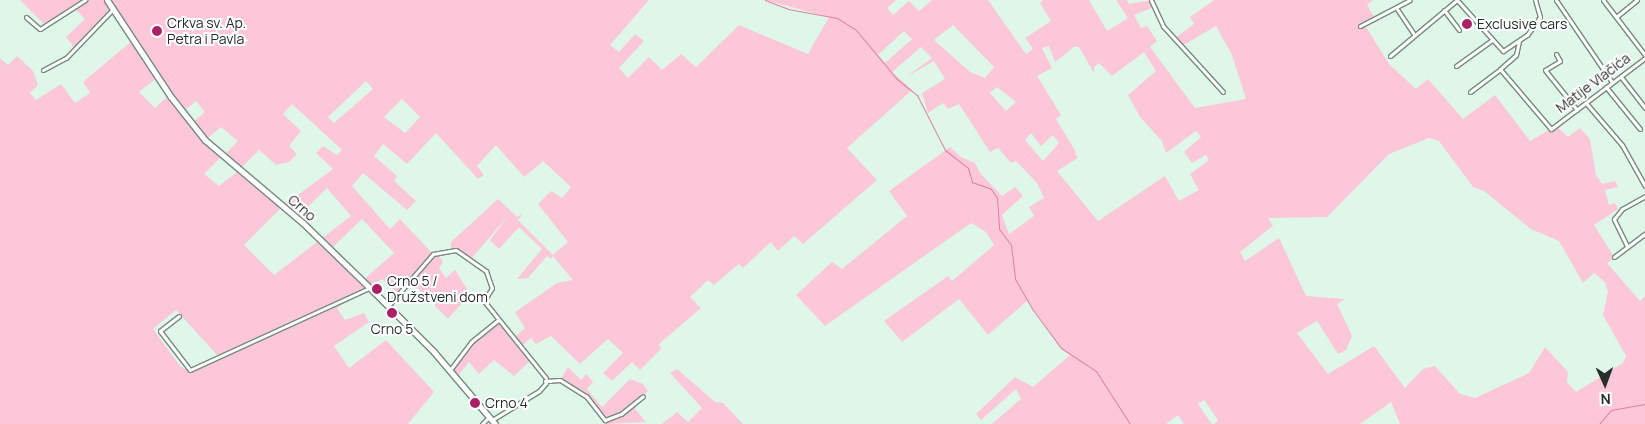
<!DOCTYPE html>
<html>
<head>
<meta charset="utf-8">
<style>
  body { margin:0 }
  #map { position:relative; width:1645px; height:424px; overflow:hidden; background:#dff7e8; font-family:Manrope,sans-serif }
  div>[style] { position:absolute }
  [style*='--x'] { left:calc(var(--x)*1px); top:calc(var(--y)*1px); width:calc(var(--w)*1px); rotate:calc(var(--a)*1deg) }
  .green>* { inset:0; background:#fcc7d9 }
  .stream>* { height:1px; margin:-0.5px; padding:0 0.5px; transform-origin:0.5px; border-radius:0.5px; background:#dd81a4 }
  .roads { filter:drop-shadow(1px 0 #768b7e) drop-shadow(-1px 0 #768b7e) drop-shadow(0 1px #768b7e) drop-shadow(0 -1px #768b7e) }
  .street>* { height:3px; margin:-1.5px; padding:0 1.5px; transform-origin:1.5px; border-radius:1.5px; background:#fff }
  .secondary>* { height:5px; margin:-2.5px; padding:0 2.5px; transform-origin:2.5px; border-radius:2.5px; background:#fff }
  .dots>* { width:14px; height:14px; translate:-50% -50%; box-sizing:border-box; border:2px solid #fff; border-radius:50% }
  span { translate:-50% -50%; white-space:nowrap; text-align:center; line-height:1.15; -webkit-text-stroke:4px #fff; paint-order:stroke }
  .poi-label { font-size:14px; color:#262f2a }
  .left { translate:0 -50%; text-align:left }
  .street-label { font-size:14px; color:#262f2a }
  .north { position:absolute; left:1580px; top:359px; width:50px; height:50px; -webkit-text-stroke:4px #fff; paint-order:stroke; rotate:178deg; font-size:14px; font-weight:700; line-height:20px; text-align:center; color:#262f2a }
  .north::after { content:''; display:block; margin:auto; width:18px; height:22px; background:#262f2a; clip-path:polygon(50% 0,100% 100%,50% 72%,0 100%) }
</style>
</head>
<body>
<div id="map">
  <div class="green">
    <div style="clip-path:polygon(evenodd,20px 0,649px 0,610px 45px,619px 52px,635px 34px,644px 41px,619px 68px,628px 78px,649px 57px,662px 70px,681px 54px,696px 67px,739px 25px,808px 54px,829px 17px,765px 0,896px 0,887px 8px,893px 15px,909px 1px,919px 11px,932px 0,988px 0,1026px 54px,1033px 49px,1025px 38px,1051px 21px,1040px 3px,1043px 0,1089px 0,1107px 31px,1128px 18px,1116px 0,1127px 0,1129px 4px,1151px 0,1154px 7px,1134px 15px,1141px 28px,1147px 26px,1157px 41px,1150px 47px,1195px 108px,1246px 99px,1232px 55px,1216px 26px,1180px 47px,1174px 39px,1194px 24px,1190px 17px,1214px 0,1373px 0,1367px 5px,1375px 19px,1364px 24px,1390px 65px,1416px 89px,1428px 79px,1463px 119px,1495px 95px,1530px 141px,1556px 126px,1568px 137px,1580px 128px,1590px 139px,1596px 175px,1602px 184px,1615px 181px,1618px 187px,1605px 190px,1609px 205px,1615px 203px,1618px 209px,1594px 225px,1614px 257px,1607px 263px,1640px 301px,1645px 296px,1645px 424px,1400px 424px,1391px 402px,1360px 424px,1214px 424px,1218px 420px,1204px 400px,1198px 404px,1212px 424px,1184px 424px,1178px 415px,1166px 424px,992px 424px,1021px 399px,1016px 389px,981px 420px,976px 414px,1015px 377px,1033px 387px,1070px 355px,1061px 348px,1027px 301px,988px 335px,959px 299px,902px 342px,884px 321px,948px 276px,952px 281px,994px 245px,986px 232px,971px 223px,825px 326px,796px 295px,832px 262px,842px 269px,907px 216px,889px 191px,950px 147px,961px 157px,975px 163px,980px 173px,1002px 196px,1015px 187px,1023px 196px,1002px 215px,1009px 234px,1034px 216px,1029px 207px,1044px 198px,1037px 183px,1016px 161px,1011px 163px,998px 148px,990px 152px,959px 104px,948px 109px,943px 103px,928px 113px,922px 93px,945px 79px,934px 61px,906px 77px,932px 58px,921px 47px,892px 72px,912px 90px,847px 148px,877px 180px,803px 244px,794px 236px,778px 251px,771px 242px,743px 268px,739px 264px,714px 285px,708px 280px,690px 297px,701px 308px,659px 344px,661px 349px,640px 370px,632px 362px,612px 381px,603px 373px,623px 353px,608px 339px,580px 364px,551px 336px,536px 344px,531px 338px,520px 347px,531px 360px,514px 376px,494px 360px,479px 374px,469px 362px,456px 378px,450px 370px,471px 342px,498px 320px,513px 339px,525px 328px,515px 312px,557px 283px,573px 280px,553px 256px,551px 259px,547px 256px,528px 278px,517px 279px,542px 249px,519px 227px,499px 249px,490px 240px,509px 215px,470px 260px,451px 249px,451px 242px,498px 199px,517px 217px,523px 214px,518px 220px,553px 255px,568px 242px,538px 204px,551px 191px,562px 198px,571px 187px,543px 161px,524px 177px,496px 145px,477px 166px,484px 175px,478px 179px,436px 133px,407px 164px,383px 144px,374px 156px,397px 176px,394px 181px,416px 201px,407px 210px,363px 173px,352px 186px,390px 229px,400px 219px,433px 254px,438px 253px,443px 262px,439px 268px,446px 278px,455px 270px,470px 294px,448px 319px,411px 282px,400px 295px,382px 279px,337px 308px,345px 320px,364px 313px,369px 322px,334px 346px,349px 368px,386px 340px,434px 392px,408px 424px,0 424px,0 58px,8px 65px,17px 56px,33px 71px,38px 85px,30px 93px,36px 100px,61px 84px,75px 103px,90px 93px,83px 82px,134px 39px,113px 9px,75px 49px,66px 37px,85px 19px,74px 8px,47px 27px,20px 0,953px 25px,994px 67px,985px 78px,970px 72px,934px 40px,953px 25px,20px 0,904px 31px,912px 39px,885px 63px,878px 55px,904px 31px,20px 0,1049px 46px,1055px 62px,1074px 47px,1079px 47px,1094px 73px,1094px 67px,1099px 63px,1112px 76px,1144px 52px,1156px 71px,1128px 95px,1140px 117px,1162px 141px,1166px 153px,1196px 131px,1201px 137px,1184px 152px,1192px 163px,1206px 155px,1209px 160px,1190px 174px,1199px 190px,1179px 201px,1165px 176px,1098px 221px,1057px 171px,1078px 158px,1075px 153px,1079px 151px,1076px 152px,1056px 119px,1061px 115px,1037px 76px,1052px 68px,1042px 48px,1049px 46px,20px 0,158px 77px,169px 95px,155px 108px,139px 92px,158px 77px,20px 0,366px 81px,373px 89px,334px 123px,328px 117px,366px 81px,20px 0,997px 87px,1016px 102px,1006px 111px,990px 93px,997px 87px,20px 0,402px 99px,420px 117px,405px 133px,384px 117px,402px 99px,20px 0,196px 101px,205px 112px,192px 123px,183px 112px,196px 101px,20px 0,292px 104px,342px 150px,337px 155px,323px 146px,316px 153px,333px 169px,283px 206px,238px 171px,259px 150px,276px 165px,289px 162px,297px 154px,289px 146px,301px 131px,283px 114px,292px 104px,20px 0,221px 127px,238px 141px,222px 157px,238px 171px,219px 186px,204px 174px,222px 156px,205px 140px,221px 127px,20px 0,1031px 133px,1041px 146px,1053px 135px,1059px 143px,1043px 161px,1025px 140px,1031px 133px,20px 0,1429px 138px,1439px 141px,1473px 187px,1484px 191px,1531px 229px,1559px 241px,1583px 283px,1594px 273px,1605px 282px,1608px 292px,1603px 315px,1626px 356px,1623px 363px,1576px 392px,1567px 382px,1568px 372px,1545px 347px,1529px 373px,1475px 398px,1460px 394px,1435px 366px,1423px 369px,1405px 388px,1374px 346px,1328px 374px,1297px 333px,1317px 321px,1338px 354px,1346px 350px,1352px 336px,1337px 304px,1345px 299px,1306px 296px,1279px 238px,1245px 261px,1240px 252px,1273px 226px,1268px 218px,1327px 217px,1389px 154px,1429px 138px,20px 0,327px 188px,351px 216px,274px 275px,244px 245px,282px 207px,297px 218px,327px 188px,20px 0,362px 219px,394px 253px,362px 281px,330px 250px,362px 219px,20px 0,176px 310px,220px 358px,191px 372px,180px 366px,153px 329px,176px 310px)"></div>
    <div style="clip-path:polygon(568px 367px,581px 380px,586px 374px,593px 382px,587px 389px,602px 407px,630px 379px,643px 384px,648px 391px,632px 405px,646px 422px,607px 424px,586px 396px,560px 380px)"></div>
    <div style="clip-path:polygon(677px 369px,715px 402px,723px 403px,743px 424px,662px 424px,677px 412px,688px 422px,702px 408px,670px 373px)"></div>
  </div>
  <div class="stream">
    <div style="--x:765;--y:0;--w:25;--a:21"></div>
    <div style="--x:788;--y:9;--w:50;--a:10.4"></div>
    <div style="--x:837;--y:18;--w:22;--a:32"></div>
    <div style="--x:856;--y:30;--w:64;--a:50.1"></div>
    <div style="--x:897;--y:79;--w:26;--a:39"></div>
    <div style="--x:917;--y:95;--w:62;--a:63"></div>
    <div style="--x:945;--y:150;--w:29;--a:38"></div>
    <div style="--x:968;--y:168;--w:15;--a:74"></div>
    <div style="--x:972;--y:182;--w:20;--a:20"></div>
    <div style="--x:991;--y:189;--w:11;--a:56"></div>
    <div style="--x:997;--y:198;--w:31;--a:86"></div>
    <div style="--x:999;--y:229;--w:20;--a:53"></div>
    <div style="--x:1011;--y:245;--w:34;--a:83"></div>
    <div style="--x:1015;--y:279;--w:36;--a:60"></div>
    <div style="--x:1033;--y:310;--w:47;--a:53.6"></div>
    <div style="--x:1061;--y:348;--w:42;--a:33.3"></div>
    <div style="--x:1096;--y:371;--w:63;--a:57.3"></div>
    <div style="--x:1599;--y:424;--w:18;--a:-49"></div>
    <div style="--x:1611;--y:410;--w:35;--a:-10"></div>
  </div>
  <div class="roads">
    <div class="street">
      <div style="--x:1151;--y:0;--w:29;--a:65"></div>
      <div style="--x:1163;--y:26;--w:89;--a:47.7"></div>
      <div style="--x:1556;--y:0;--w:99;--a:55.7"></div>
      <div style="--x:1603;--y:0;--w:69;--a:52.6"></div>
      <div style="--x:1397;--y:9;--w:29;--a:56"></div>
      <div style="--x:1444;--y:10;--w:25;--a:53"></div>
      <div style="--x:26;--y:17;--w:18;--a:41"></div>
      <div style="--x:40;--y:29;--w:54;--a:-32.8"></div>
      <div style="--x:1616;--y:17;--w:27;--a:-39"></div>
      <div style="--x:1360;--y:26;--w:56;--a:-27.5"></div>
      <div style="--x:1519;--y:41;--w:14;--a:102"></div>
      <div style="--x:1516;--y:55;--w:21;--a:139"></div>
      <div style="--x:1500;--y:69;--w:79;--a:49.6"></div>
      <div style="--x:1551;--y:129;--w:118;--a:-37.1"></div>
      <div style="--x:1556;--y:54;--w:8;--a:60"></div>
      <div style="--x:1560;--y:61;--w:17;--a:149"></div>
      <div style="--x:1545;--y:70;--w:51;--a:51.3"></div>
      <div style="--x:1390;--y:56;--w:87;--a:-39.9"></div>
      <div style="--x:1457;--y:0;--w:69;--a:48"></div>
      <div style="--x:1503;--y:51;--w:29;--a:-34"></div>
      <div style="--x:1527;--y:35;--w:22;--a:-54"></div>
      <div style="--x:1540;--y:17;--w:18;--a:-106"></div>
      <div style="--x:1456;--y:66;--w:44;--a:-35.8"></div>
      <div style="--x:43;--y:70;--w:26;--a:-28"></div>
      <div style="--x:66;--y:58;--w:68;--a:-46.2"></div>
      <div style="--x:1621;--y:77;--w:39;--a:52"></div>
      <div style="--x:1606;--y:87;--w:54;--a:51"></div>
      <div style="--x:1470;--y:92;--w:38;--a:-37"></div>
      <div style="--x:1586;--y:103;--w:55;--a:49.4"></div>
      <div style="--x:1622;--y:145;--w:47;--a:60.7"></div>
      <div style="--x:1627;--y:246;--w:30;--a:-116"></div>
      <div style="--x:1614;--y:219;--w:13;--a:-51"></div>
      <div style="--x:1622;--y:209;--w:26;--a:-29"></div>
      <div style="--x:1614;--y:257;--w:39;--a:-37"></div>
      <div style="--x:388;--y:306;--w:69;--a:-49.1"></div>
      <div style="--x:433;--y:254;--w:23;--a:-10"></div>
      <div style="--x:456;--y:250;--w:37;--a:35"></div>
      <div style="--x:486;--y:271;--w:18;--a:71"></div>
      <div style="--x:492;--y:288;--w:15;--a:122"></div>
      <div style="--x:484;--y:301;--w:99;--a:51.2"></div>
      <div style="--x:179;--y:316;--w:24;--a:142"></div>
      <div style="--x:160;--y:331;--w:49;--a:52.4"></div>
      <div style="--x:190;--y:370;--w:197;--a:-24.6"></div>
      <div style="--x:450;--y:370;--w:35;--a:-53"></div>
      <div style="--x:471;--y:342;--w:35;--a:-39"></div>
      <div style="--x:550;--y:381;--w:5;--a:180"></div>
      <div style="--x:545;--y:381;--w:15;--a:-4"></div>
      <div style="--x:560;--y:380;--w:31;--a:32"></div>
      <div style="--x:586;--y:396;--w:31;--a:52"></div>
      <div style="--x:605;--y:420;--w:17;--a:-21"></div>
      <div style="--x:621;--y:414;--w:28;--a:-39"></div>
      <div style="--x:492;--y:420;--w:55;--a:-31.7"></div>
      <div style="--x:539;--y:391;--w:11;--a:-49"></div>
      <div style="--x:482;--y:424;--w:10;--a:-45"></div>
    </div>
    <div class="secondary">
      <div style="--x:107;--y:0;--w:116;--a:56.6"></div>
      <div style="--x:171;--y:97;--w:55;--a:51.7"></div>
      <div style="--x:205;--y:140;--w:128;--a:40.3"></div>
      <div style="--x:303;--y:223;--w:99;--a:44.2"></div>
      <div style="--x:374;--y:292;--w:85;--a:45"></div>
      <div style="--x:434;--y:352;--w:94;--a:49.7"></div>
    </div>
  </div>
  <div class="dots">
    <div style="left:1467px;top:24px;background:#aa2165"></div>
    <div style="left:157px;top:31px;background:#aa2165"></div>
    <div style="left:377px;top:289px;background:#aa2165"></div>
    <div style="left:392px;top:313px;background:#aa2165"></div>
    <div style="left:475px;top:403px;background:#aa2165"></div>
  </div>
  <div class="poi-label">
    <span class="left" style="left:167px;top:31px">Crkva sv. Ap.<br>Petra i Pavla</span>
    <span class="left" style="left:1477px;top:24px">Exclusive cars</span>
    <span class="left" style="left:387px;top:289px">Crno 5 /<br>Družstveni dom</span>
    <span style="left:392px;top:329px">Crno 5</span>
    <span class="left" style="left:485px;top:403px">Crno 4</span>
  </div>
  <div class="street-label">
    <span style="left:1593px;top:83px;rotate:-37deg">Matije Vlačića</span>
    <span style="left:302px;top:208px;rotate:41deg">Crno</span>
  </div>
  <div class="north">N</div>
</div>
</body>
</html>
